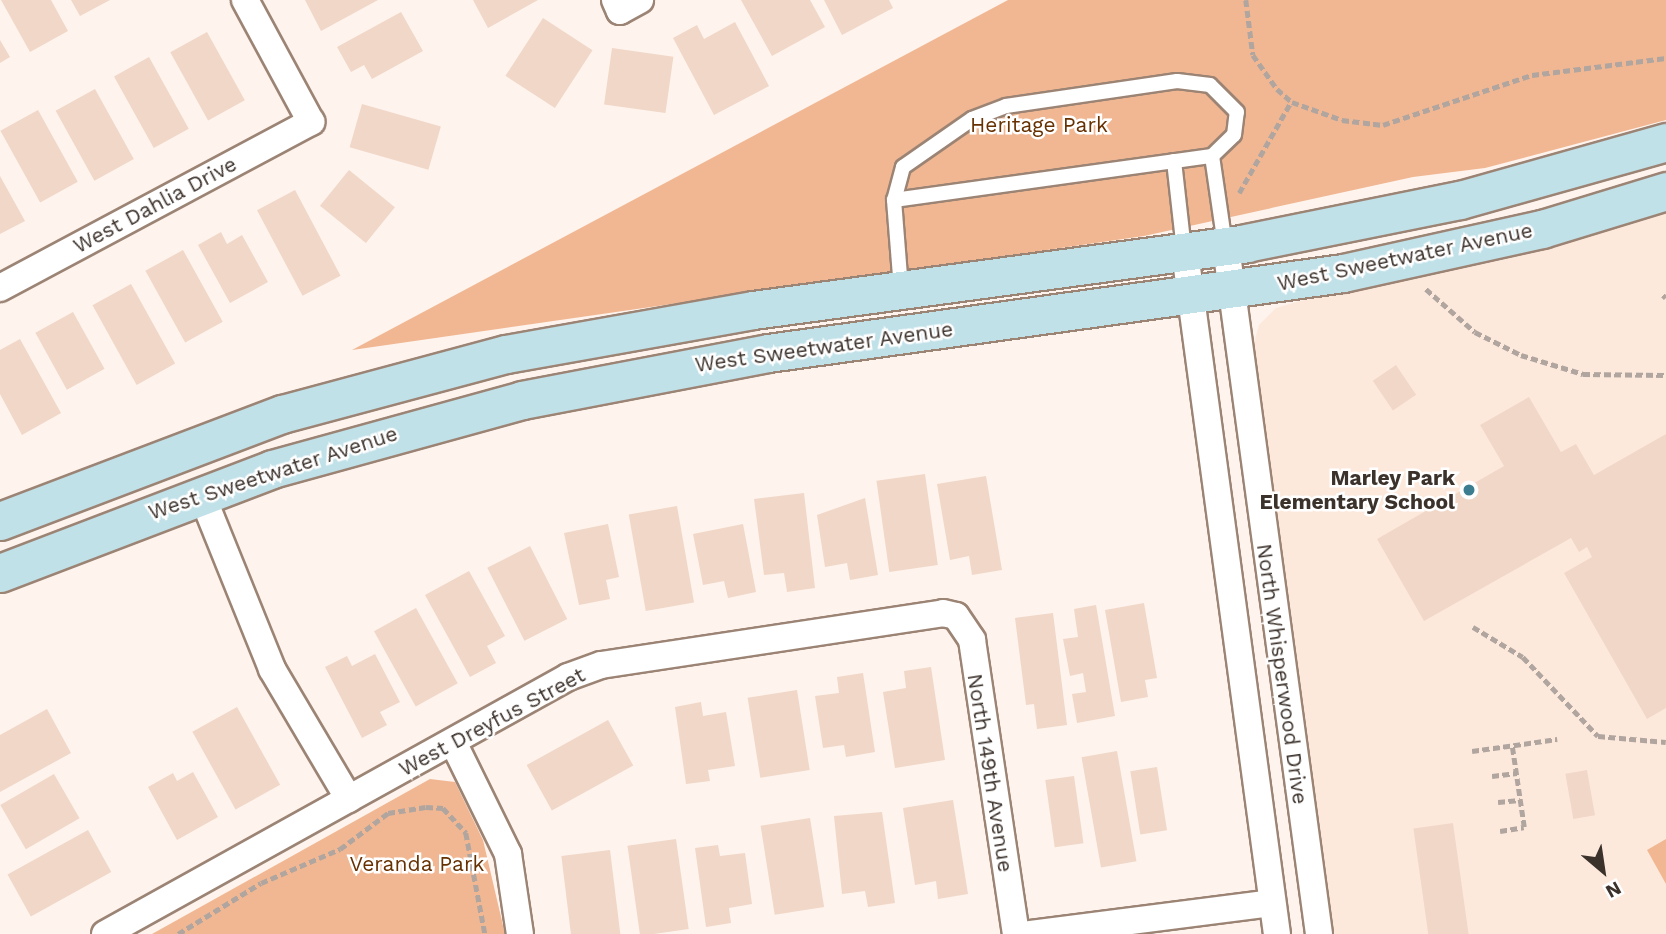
<!DOCTYPE html>
<html>
<head>
<meta charset="utf-8">
<style>
  body { margin:0 }
  #map { position:relative; width:1666px; height:934px; overflow:hidden; background:#fef3ed; font-family:"Work Sans",sans-serif }
  div>[style] { position:absolute }
  [style*='--x'] { left:calc(var(--x)*1px); top:calc(var(--y)*1px); width:calc(var(--w)*1px); rotate:calc(var(--a)*1deg) }
  .built>* { inset:0; background:#fde9dc }
  .green>* { inset:0; background:#f0b792 }
  .building>* { inset:0; background:#f1d7c7; transform-origin:0 0 }
  .path>* { height:4.5px; margin-top:-2.25px; transform-origin:0; background:repeating-linear-gradient(90deg,#b0a59f 0 7px,transparent 0 10.5px) }
  .roads { filter:drop-shadow(2px 0 #9c8475) drop-shadow(-2px 0 #9c8475) drop-shadow(0 2px #9c8475) drop-shadow(0 -2px #9c8475) }
  .lane>* { height:14px; margin:-7px; padding:0 7px; transform-origin:7px; border-radius:7px; background:#fff }
  .street>* { height:26px; margin:-13px; padding:0 13px; transform-origin:13px; border-radius:13px; background:#fff }
  .secondary>* { height:37px; margin:-18.5px; padding:0 18.5px; transform-origin:18.5px; border-radius:18.5px; background:#c1e1e9 }
  .dots>* { width:19px; height:19px; translate:-50% -50%; box-sizing:border-box; border:4px solid #fff; border-radius:50% }
  span { translate:-50% -50%; white-space:nowrap; text-align:center; line-height:1.15; -webkit-text-stroke:5px #fff; paint-order:stroke }
  .park-label { font-size:21px; color:#663000 }
  .street-label { font-size:21px; color:#3c322c }
  .poi-label { font-size:21px; color:#3c322c; font-weight:700 }
  .right { translate:-100% -50%; text-align:right }
  .north { position:absolute; left:1568px; top:836px; width:70px; height:70px; -webkit-text-stroke:5px #fff; paint-order:stroke; rotate:151deg; font-size:19px; font-weight:700; line-height:28px; text-align:center; color:#3c322c }
  .north::after { content:''; display:block; margin:auto; width:24px; height:32px; background:#3c322c; clip-path:polygon(50% 0,100% 100%,50% 72%,0 100%) }
</style>
</head>
<body>
<div id="map">
  <div class="built">
    <div style="clip-path:polygon(1666px 212px,1666px 934px,1328px 934px,1253px 346px,1259px 325px,1276px 308px,1300px 301px,1498px 261px)"></div>
  </div>
  <div class="green">
    <div style="clip-path:polygon(1008px 0,1666px 0,1666px 120px,1485px 168px,1413px 177px,1144px 236px,352px 350px)"></div>
    <div style="clip-path:polygon(430px 779px,455px 782px,483px 840px,505px 934px,152px 934px)"></div>
    <div style="clip-path:polygon(1666px 839px,1666px 884px,1647px 850px)"></div>
  </div>
  <div class="building">
    <div style="clip-path:polygon(1px 0,51px 0,68px 31px,30px 52px)"></div>
    <div style="clip-path:polygon(71px 0,110px 0,80px 16px)"></div>
    <div style="clip-path:polygon(305px 0,378px 0,321px 31px)"></div>
    <div style="clip-path:polygon(473px 0,538px 0,488px 28px)"></div>
    <div style="clip-path:polygon(741px 0,810px 0,825px 27px,772px 56px)"></div>
    <div style="clip-path:polygon(824px 0,889px 0,893px 8px,842px 35px)"></div>
    <div style="clip-path:polygon(401px 12px,423px 51px,372px 79px,364px 65px,351px 72px,337px 47px)"></div>
    <div style="left:543px;top:18px;width:59px;height:69px;rotate:33deg"></div>
    <div style="clip-path:polygon(735px 22px,769px 86px,714px 115px,673px 38px,697px 25px,704px 39px)"></div>
    <div style="left:207px;top:32px;width:78px;height:42px;rotate:61deg"></div>
    <div style="clip-path:polygon(0 40px,10px 57px,0 63px)"></div>
    <div style="left:612px;top:48px;width:62px;height:57px;rotate:8deg"></div>
    <div style="left:149px;top:57px;width:82px;height:40px;rotate:61deg"></div>
    <div style="left:95px;top:89px;width:80px;height:45px;rotate:61deg"></div>
    <div style="left:362px;top:104px;width:82px;height:45px;rotate:16deg"></div>
    <div style="left:38px;top:110px;width:82px;height:43px;rotate:61deg"></div>
    <div style="left:349px;top:170px;width:59px;height:46px;rotate:39deg"></div>
    <div style="clip-path:polygon(0 176px,25px 221px,0 234px)"></div>
    <div style="left:295px;top:190px;width:97px;height:43px;rotate:62deg"></div>
    <div style="clip-path:polygon(221px 232px,227px 244px,242px 235px,268px 282px,230px 303px,198px 245px)"></div>
    <div style="left:183px;top:250px;width:82px;height:43px;rotate:61deg"></div>
    <div style="left:131px;top:284px;width:91px;height:44px;rotate:61deg"></div>
    <div style="left:73px;top:312px;width:65px;height:43px;rotate:61deg"></div>
    <div style="clip-path:polygon(20px 339px,61px 413px,22px 435px,0 394px,0 350px)"></div>
    <div style="left:1396px;top:365px;width:36px;height:28px;rotate:56deg"></div>
    <div style="clip-path:polygon(1529px 397px,1561px 452px,1576px 444px,1594px 475px,1666px 434px,1666px 708px,1647px 719px,1564px 573px,1592px 557px,1587px 547px,1579px 552px,1571px 538px,1424px 621px,1377px 539px,1504px 466px,1480px 425px)"></div>
    <div style="left:925px;top:474px;width:92px;height:49px;rotate:82deg"></div>
    <div style="clip-path:polygon(986px 476px,1002px 570px,972px 575px,969px 556px,950px 560px,937px 484px)"></div>
    <div style="clip-path:polygon(804px 493px,815px 588px,787px 592px,784px 573px,764px 575px,754px 499px)"></div>
    <div style="clip-path:polygon(865px 498px,878px 575px,850px 580px,847px 563px,825px 567px,817px 515px)"></div>
    <div style="left:677px;top:506px;width:98px;height:49px;rotate:80deg"></div>
    <div style="clip-path:polygon(608px 524px,619px 577px,606px 580px,610px 599px,579px 605px,564px 533px)"></div>
    <div style="clip-path:polygon(743px 524px,756px 592px,728px 598px,724px 581px,703px 585px,693px 534px)"></div>
    <div style="left:530px;top:546px;width:82px;height:48px;rotate:63deg"></div>
    <div style="clip-path:polygon(469px 571px,505px 636px,487px 646px,496px 663px,470px 677px,425px 595px)"></div>
    <div style="clip-path:polygon(1144px 603px,1157px 678px,1145px 680px,1148px 697px,1121px 702px,1105px 610px)"></div>
    <div style="clip-path:polygon(1096px 605px,1115px 716px,1077px 723px,1072px 694px,1086px 692px,1083px 673px,1070px 676px,1063px 639px,1078px 637px,1074px 609px)"></div>
    <div style="left:416px;top:608px;width:86px;height:48px;rotate:61deg"></div>
    <div style="clip-path:polygon(1053px 613px,1067px 725px,1037px 729px,1034px 704px,1026px 705px,1015px 618px)"></div>
    <div style="clip-path:polygon(375px 654px,400px 702px,380px 712px,387px 725px,362px 738px,325px 667px,347px 656px,352px 666px)"></div>
    <div style="clip-path:polygon(931px 667px,945px 760px,895px 768px,883px 692px,906px 688px,904px 671px)"></div>
    <div style="clip-path:polygon(863px 673px,875px 752px,846px 757px,844px 745px,823px 748px,815px 696px,839px 693px,837px 677px)"></div>
    <div style="left:797px;top:690px;width:81px;height:50px;rotate:81deg"></div>
    <div style="clip-path:polygon(701px 702px,703px 716px,726px 712px,735px 766px,708px 770px,710px 781px,686px 784px,675px 707px)"></div>
    <div style="left:237px;top:707px;width:89px;height:51px;rotate:61deg"></div>
    <div style="clip-path:polygon(47px 709px,71px 753px,0 792px,0 735px)"></div>
    <div style="left:608px;top:720px;width:52px;height:93px;rotate:61deg"></div>
    <div style="left:1117px;top:751px;width:112px;height:36px;rotate:80deg"></div>
    <div style="left:1157px;top:767px;width:64px;height:27px;rotate:81deg"></div>
    <div style="left:1587px;top:770px;width:46px;height:22px;rotate:80deg"></div>
    <div style="clip-path:polygon(193px 772px,218px 817px,177px 840px,148px 787px,173px 773px,177px 781px)"></div>
    <div style="left:54px;top:774px;width:51px;height:62px;rotate:60deg"></div>
    <div style="left:1074px;top:776px;width:68px;height:29px;rotate:82deg"></div>
    <div style="clip-path:polygon(953px 800px,968px 894px,938px 899px,936px 881px,915px 885px,903px 808px)"></div>
    <div style="clip-path:polygon(882px 812px,895px 903px,868px 907px,865px 891px,842px 894px,834px 816px)"></div>
    <div style="left:810px;top:818px;width:90px;height:50px;rotate:81deg"></div>
    <div style="left:1453px;top:823px;width:112px;height:40px;rotate:82deg"></div>
    <div style="left:88px;top:830px;width:48px;height:92px;rotate:61deg"></div>
    <div style="left:676px;top:839px;width:91px;height:49px;rotate:82deg"></div>
    <div style="clip-path:polygon(718px 845px,720px 856px,745px 853px,752px 904px,729px 908px,731px 923px,706px 927px,695px 848px)"></div>
    <div style="left:610px;top:850px;width:85px;height:49px;rotate:83deg"></div>
  </div>
  <div class="path">
    <div style="--x:1246;--y:0;--w:55;--a:82.7"></div>
    <div style="--x:1253;--y:55;--w:42;--a:54.8"></div>
    <div style="--x:1277;--y:89;--w:20;--a:41"></div>
    <div style="--x:1292;--y:102;--w:53;--a:19.8"></div>
    <div style="--x:1342;--y:120;--w:41;--a:7"></div>
    <div style="--x:1383;--y:125;--w:157;--a:-18.6"></div>
    <div style="--x:1532;--y:75;--w:135;--a:-7.2"></div>
    <div style="--x:1239;--y:193;--w:105;--a:-60.3"></div>
    <div style="--x:1426;--y:289;--w:65;--a:41.3"></div>
    <div style="--x:1475;--y:332;--w:51;--a:26.6"></div>
    <div style="--x:1521;--y:355;--w:65;--a:17"></div>
    <div style="--x:1583;--y:374;--w:83;--a:0.7"></div>
    <div style="--x:1663;--y:295;--w:4;--a:45"></div>
    <div style="--x:1473;--y:627;--w:58;--a:31"></div>
    <div style="--x:1523;--y:657;--w:109;--a:46.5"></div>
    <div style="--x:1598;--y:736;--w:68;--a:5"></div>
    <div style="--x:1472;--y:751;--w:86;--a:-8"></div>
    <div style="--x:1492;--y:776;--w:25;--a:-7"></div>
    <div style="--x:1498;--y:802;--w:22;--a:-5"></div>
    <div style="--x:1500;--y:831;--w:24;--a:-9"></div>
    <div style="--x:1524;--y:827;--w:82;--a:-98.4"></div>
    <div style="--x:178;--y:934;--w:97;--a:-31.6"></div>
    <div style="--x:261;--y:883;--w:86;--a:-23.3"></div>
    <div style="--x:340;--y:849;--w:60;--a:-36.9"></div>
    <div style="--x:388;--y:813;--w:38;--a:-9"></div>
    <div style="--x:426;--y:807;--w:17;--a:3"></div>
    <div style="--x:443;--y:808;--w:34;--a:47"></div>
    <div style="--x:466;--y:833;--w:103;--a:79.3"></div>
  </div>
  <div class="roads">
    <div class="lane">
      <div style="--x:1212;--y:156;--w:90;--a:81.7"></div>
      <div style="--x:1174;--y:161;--w:90;--a:83.6"></div>
      <div style="--x:894;--y:200;--w:321;--a:-7.9"></div>
      <div style="--x:1212;--y:156;--w:30;--a:-44"></div>
      <div style="--x:1234;--y:135;--w:23;--a:-83"></div>
      <div style="--x:1237;--y:112;--w:38;--a:-135"></div>
      <div style="--x:1210;--y:85;--w:33;--a:-173"></div>
      <div style="--x:1177;--y:81;--w:173;--a:171.7"></div>
      <div style="--x:1006;--y:106;--w:36;--a:159"></div>
      <div style="--x:972;--y:119;--w:84;--a:145.2"></div>
      <div style="--x:903;--y:167;--w:34;--a:105"></div>
      <div style="--x:894;--y:200;--w:89;--a:85.5"></div>
    </div>
    <div class="street">
      <div style="--x:615;--y:0;--w:12;--a:66"></div>
      <div style="--x:620;--y:11;--w:23;--a:-29"></div>
      <div style="--x:1226;--y:247;--w:693;--a:82.29"></div>
      <div style="--x:1185;--y:253;--w:687;--a:82.31"></div>
      <div style="--x:0;--y:288;--w:353;--a:-28.1"></div>
      <div style="--x:311;--y:122;--w:139;--a:-118.4"></div>
      <div style="--x:201;--y:493;--w:190;--a:68"></div>
      <div style="--x:272;--y:669;--w:151;--a:59.4"></div>
      <div style="--x:453;--y:742;--w:125;--a:63.8"></div>
      <div style="--x:508;--y:854;--w:81;--a:81.5"></div>
      <div style="--x:105;--y:934;--w:530;--a:-29.03"></div>
      <div style="--x:568;--y:677;--w:35;--a:-20"></div>
      <div style="--x:601;--y:665;--w:346;--a:-8.6"></div>
      <div style="--x:943;--y:613;--w:13;--a:13"></div>
      <div style="--x:956;--y:616;--w:29;--a:56"></div>
      <div style="--x:972;--y:640;--w:297;--a:81.5"></div>
      <div style="--x:1030;--y:934;--w:244;--a:-7.3"></div>
    </div>
    <div class="secondary">
      <div style="--x:0;--y:521;--w:302;--a:-20.8"></div>
      <div style="--x:282;--y:414;--w:232;--a:-15"></div>
      <div style="--x:506;--y:354;--w:251;--a:-10.1"></div>
      <div style="--x:753;--y:310;--w:498;--a:-7.7"></div>
      <div style="--x:1246;--y:243;--w:218;--a:-11.4"></div>
      <div style="--x:1460;--y:200;--w:214;--a:-15.7"></div>
      <div style="--x:0;--y:573;--w:291;--a:-20.9"></div>
      <div style="--x:272;--y:469;--w:259;--a:-15.4"></div>
      <div style="--x:522;--y:400;--w:250;--a:-10.8"></div>
      <div style="--x:768;--y:353;--w:581;--a:-7.92"></div>
      <div style="--x:1343;--y:273;--w:204;--a:-12.5"></div>
      <div style="--x:1542;--y:229;--w:130;--a:-17"></div>
    </div>
  </div>
  <div class="dots">
    <div style="left:1469px;top:490px;background:#3c7e8f"></div>
  </div>
  <div class="park-label">
    <span style="left:1039px;top:125px">Heritage Park</span>
    <span style="left:417px;top:864px">Veranda Park</span>
  </div>
  <div class="street-label">
    <span style="left:155px;top:205px;rotate:-28deg">West Dahlia Drive</span>
    <span style="left:1405px;top:257px;rotate:-12deg">West Sweetwater Avenue</span>
    <span style="left:824px;top:347px;rotate:-8deg">West Sweetwater Avenue</span>
    <span style="left:273px;top:473px;rotate:-18deg">West Sweetwater Avenue</span>
    <span style="left:1282px;top:674px;rotate:82deg">North Whisperwood Drive</span>
    <span style="left:492px;top:722px;rotate:-28deg">West Dreyfus Street</span>
    <span style="left:990px;top:773px;rotate:81deg">North 149th Avenue</span>
  </div>
  <div class="poi-label">
    <span class="right" style="left:1455px;top:490px">Marley Park<br>Elementary School</span>
  </div>
  <div class="north">N</div>
</div>
</body>
</html>
